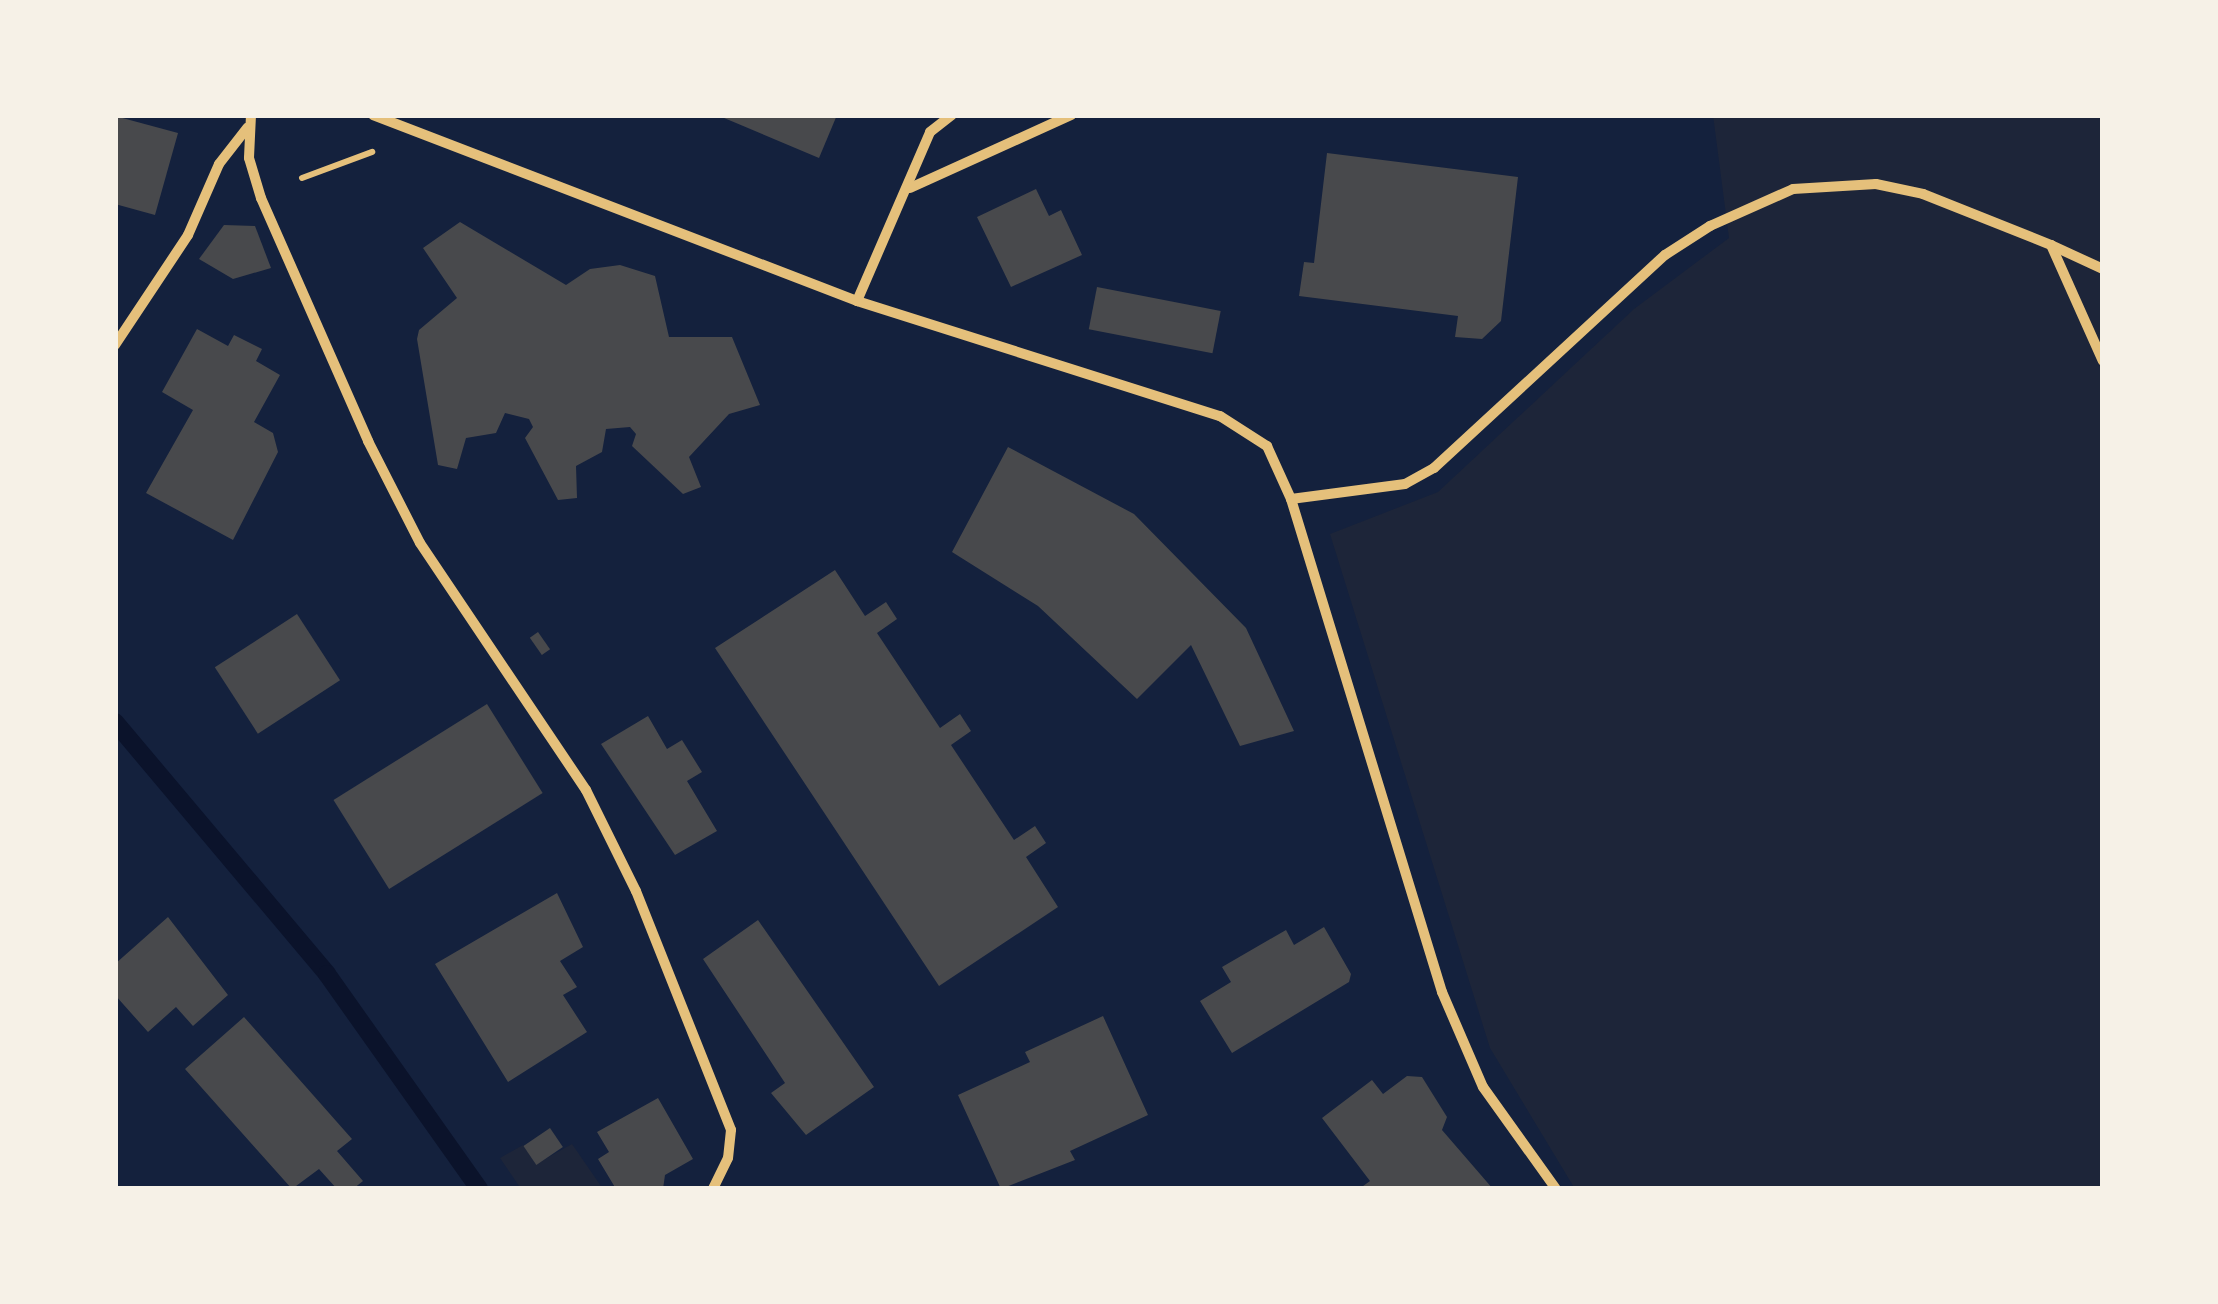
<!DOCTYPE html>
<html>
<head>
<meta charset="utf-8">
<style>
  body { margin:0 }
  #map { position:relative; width:2218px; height:1304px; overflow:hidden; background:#14213d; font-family:"PT Serif",serif }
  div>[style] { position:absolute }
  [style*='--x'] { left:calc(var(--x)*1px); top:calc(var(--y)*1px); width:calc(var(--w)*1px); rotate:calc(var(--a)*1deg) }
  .green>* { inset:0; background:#1d2539 }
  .stream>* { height:18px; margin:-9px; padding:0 9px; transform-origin:9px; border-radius:9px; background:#0b132b }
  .building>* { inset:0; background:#48494c; transform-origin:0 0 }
  .path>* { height:6px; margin:-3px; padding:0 3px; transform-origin:3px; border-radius:3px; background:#e5c07b }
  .minor>* { height:10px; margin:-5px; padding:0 5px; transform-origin:5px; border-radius:5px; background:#e5c07b }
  span { translate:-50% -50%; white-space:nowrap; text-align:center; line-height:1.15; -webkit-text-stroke:8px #f6f1e7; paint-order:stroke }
  .frame { position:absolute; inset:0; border:118px solid #f6f1e7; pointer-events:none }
</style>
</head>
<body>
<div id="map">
  <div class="green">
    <div style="clip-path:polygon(1713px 115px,2103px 115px,2103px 1189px,1575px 1189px,1490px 1048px,1330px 534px,1438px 492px,1634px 309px,1729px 238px)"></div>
    <div style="clip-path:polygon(572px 1144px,603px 1189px,521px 1189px,500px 1158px,523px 1145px,536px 1164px)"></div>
  </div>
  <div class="stream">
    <div style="--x:115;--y:722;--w:329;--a:49.9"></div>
    <div style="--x:327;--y:974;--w:263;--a:54.7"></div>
  </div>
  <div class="building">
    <div style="clip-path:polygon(717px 115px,837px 115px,819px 158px)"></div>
    <div style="clip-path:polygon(115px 116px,178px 133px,155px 215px,115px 204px)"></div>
    <div style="clip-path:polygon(1327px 153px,1518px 177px,1501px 321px,1482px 339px,1455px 337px,1458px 316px,1299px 296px,1304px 262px,1314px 263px)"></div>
    <div style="clip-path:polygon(1036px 189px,1049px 216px,1061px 210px,1082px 255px,1011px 287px,977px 217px)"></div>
    <div style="clip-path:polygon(460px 222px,566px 285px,590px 269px,620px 265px,655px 276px,669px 337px,732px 337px,760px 405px,729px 414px,689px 457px,701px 487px,683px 494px,632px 446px,636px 434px,630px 427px,606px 429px,602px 452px,576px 466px,577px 498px,558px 500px,525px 438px,533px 427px,529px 419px,505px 413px,496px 433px,466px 438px,457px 469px,438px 465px,417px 339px,419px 330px,457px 298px,423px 248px)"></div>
    <div style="clip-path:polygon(224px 225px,255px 226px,271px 268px,233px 279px,199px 259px)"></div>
    <div style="left:1097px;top:287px;width:126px;height:43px;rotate:11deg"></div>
    <div style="clip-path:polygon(197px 329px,228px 346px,234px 335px,262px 349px,256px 361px,280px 375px,254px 422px,273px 433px,278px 452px,233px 540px,146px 493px,193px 410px,162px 392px)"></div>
    <div style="clip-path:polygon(1008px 447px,1134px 514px,1246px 628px,1294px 731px,1240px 746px,1191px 645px,1137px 699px,1038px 606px,952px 552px)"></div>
    <div style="clip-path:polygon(835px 570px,865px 616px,886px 602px,897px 619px,877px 633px,940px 728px,960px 714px,971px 731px,951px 745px,1014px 840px,1035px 826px,1046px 843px,1026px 857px,1058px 907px,939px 986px,715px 648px)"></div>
    <div style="left:297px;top:614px;width:79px;height:98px;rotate:57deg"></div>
    <div style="left:538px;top:632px;width:21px;height:10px;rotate:55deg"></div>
    <div style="left:487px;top:704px;width:105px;height:181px;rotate:58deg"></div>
    <div style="clip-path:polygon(648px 716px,667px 749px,682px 740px,702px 772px,687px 781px,717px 831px,675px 855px,601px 744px)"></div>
    <div style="clip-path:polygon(557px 893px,583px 947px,560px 961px,577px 987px,563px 995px,587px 1032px,508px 1082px,435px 964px)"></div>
    <div style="clip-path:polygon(168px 917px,228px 995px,193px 1026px,176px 1007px,148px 1032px,115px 995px,115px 964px)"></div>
    <div style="clip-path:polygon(758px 920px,874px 1087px,806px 1135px,771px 1093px,785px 1083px,703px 959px)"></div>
    <div style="clip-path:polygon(1324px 927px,1351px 974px,1349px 982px,1232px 1053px,1200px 1001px,1231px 982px,1222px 967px,1286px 930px,1294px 945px)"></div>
    <div style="clip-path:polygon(1103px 1016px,1148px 1115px,1070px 1151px,1075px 1160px,1001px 1189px,958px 1095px,1030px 1062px,1025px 1052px)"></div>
    <div style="clip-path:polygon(244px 1017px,352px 1139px,337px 1151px,363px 1181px,353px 1189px,337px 1189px,319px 1169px,292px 1189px,185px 1069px)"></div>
    <div style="clip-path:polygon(1407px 1076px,1422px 1077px,1447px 1117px,1442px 1130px,1493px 1189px,1359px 1189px,1370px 1181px,1322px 1118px,1372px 1080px,1383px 1094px)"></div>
    <div style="clip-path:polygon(658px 1098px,693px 1159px,665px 1175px,663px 1189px,616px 1189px,598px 1159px,609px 1152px,597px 1132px)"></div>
    <div style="left:550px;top:1128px;width:23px;height:32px;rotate:56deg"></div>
  </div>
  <div class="path">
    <div style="--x:302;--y:178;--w:75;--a:-20.4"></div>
  </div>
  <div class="minor">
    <div style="--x:251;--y:115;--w:43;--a:92.7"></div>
    <div style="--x:249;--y:158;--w:42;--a:73.3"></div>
    <div style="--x:261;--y:198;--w:266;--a:66.2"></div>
    <div style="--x:368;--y:441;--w:114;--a:63"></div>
    <div style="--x:420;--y:543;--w:298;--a:56.1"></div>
    <div style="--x:586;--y:790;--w:113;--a:63.7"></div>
    <div style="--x:636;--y:891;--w:257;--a:68.3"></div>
    <div style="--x:731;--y:1130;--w:28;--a:96"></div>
    <div style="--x:728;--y:1158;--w:34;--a:116"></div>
    <div style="--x:373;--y:115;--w:519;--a:21.02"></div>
    <div style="--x:857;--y:301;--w:381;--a:17.6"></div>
    <div style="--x:1220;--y:416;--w:56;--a:32.6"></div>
    <div style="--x:1267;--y:446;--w:58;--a:65.6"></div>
    <div style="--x:1291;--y:499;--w:516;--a:72.97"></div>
    <div style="--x:1442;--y:992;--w:103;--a:66.7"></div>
    <div style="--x:1483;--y:1087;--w:125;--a:54.4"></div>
    <div style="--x:910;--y:188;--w:177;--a:-24.4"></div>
    <div style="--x:2051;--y:245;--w:57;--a:24.8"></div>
    <div style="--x:857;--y:301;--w:184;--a:-66.6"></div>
    <div style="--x:930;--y:132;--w:28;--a:-38"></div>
    <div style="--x:115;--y:345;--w:132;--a:-56.4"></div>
    <div style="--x:188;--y:235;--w:77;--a:-66.4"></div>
    <div style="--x:219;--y:164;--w:46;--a:-52.1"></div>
    <div style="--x:1291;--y:499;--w:115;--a:-7.5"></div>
    <div style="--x:1405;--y:484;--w:33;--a:-29"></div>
    <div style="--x:1434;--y:468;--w:314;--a:-42.7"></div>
    <div style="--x:1665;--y:255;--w:54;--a:-32.8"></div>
    <div style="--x:1710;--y:226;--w:91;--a:-24"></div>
    <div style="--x:1793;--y:189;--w:83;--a:-3.4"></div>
    <div style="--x:1876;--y:184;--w:48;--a:12"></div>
    <div style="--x:1923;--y:194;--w:138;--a:21.7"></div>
    <div style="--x:2051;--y:245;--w:127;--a:65.9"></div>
  </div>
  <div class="frame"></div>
</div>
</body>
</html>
